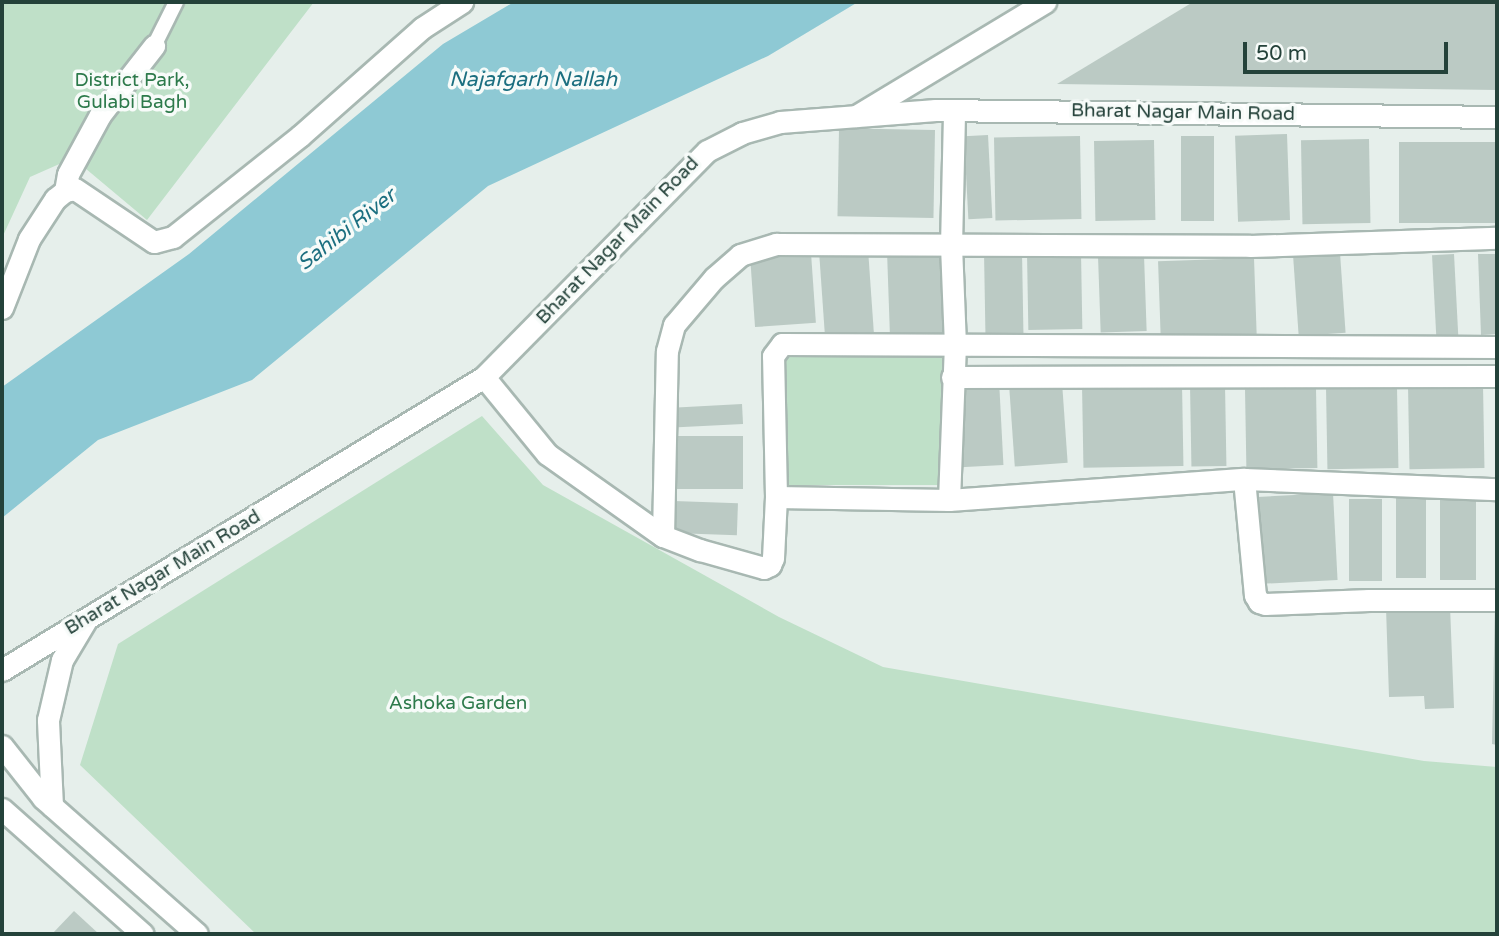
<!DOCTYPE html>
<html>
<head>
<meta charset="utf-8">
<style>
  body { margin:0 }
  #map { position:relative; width:1499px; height:936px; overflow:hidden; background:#e6efeb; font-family:"Varela Round",sans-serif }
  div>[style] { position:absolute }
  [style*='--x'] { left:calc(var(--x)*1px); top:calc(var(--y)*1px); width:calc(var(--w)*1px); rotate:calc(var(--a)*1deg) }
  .green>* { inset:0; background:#bfe0c8; transform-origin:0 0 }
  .water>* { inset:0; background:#8ec9d4 }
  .building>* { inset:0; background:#bbcac4; transform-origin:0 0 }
  .roads { filter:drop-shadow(2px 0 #a8b8b2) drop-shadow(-2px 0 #a8b8b2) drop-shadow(0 2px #a8b8b2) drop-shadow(0 -2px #a8b8b2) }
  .lane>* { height:14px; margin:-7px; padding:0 7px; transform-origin:7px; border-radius:7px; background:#fff }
  .street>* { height:21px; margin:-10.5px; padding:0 10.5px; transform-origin:10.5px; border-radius:10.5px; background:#fff }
  .secondary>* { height:21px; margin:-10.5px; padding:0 10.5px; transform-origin:10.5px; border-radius:10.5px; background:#fff }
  span { translate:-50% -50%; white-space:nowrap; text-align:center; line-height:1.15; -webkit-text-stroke:7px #f7fbf9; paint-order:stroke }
  .park-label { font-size:19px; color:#2d7a4b }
  .street-label { font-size:19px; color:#24423a }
  .water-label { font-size:21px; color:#1c6f80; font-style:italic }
  .frame { position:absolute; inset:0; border:4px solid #24423a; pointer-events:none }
  .scale { position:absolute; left:1243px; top:42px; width:205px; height:32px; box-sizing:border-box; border:4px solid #24423a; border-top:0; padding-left:9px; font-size:21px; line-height:24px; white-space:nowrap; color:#24423a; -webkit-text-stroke:5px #f7fbf9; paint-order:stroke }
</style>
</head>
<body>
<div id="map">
  <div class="green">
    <div style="clip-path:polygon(2px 2px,314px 2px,147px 220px,73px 158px,30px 177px,2px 238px)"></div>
    <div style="left:785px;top:357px;width:160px;height:128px"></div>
    <div style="clip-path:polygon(482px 416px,543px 485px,779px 617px,883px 667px,1424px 761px,1497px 767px,1497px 934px,256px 934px,80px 765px,118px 644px)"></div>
  </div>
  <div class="water">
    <div style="clip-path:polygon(514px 2px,858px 2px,768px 56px,488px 186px,252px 380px,98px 440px,2px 518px,2px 387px,189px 254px,443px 44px)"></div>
  </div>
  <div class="building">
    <div style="clip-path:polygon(1193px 2px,1497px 2px,1497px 90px,1057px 84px)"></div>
    <div style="left:935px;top:130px;width:88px;height:96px;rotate:91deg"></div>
    <div style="left:1287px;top:134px;width:86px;height:52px;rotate:88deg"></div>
    <div style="left:988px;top:135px;width:83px;height:24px;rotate:87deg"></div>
    <div style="left:1080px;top:136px;width:83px;height:86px;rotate:89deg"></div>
    <div style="left:1181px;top:136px;width:33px;height:85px"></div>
    <div style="left:1369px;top:139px;width:84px;height:68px;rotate:89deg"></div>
    <div style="left:1154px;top:140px;width:80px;height:60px;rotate:89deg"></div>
    <div style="left:1497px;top:142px;width:81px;height:98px;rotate:90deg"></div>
    <div style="left:868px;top:249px;width:84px;height:49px;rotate:86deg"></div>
    <div style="left:941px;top:250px;width:84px;height:54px;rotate:88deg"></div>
    <div style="left:1022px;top:251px;width:82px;height:38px;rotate:89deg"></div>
    <div style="left:1081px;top:252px;width:77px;height:54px;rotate:89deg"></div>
    <div style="left:811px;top:253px;width:70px;height:61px;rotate:86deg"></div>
    <div style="left:1340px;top:253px;width:80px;height:47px;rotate:86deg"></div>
    <div style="left:1454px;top:254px;width:82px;height:22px;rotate:87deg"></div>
    <div style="clip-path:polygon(1478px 254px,1497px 254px,1497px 334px,1481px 335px)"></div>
    <div style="left:1144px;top:255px;width:76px;height:46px;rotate:88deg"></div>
    <div style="left:1254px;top:258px;width:76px;height:96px;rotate:88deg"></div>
    <div style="left:999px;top:380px;width:85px;height:43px;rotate:87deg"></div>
    <div style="left:1062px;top:382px;width:81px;height:53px;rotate:86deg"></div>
    <div style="left:1182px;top:383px;width:83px;height:100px;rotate:89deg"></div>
    <div style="left:1225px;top:384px;width:82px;height:35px;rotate:89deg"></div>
    <div style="left:1483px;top:384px;width:84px;height:75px;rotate:89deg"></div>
    <div style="left:1397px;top:386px;width:82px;height:71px;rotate:89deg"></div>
    <div style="left:1316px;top:388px;width:80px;height:71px;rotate:89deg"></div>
    <div style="left:742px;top:404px;width:20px;height:65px;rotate:87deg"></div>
    <div style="left:675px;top:436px;width:68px;height:53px"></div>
    <div style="left:1333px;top:493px;width:87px;height:76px;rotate:87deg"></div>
    <div style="left:1440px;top:496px;width:36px;height:84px"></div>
    <div style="left:1396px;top:497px;width:30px;height:81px"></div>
    <div style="left:1349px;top:499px;width:33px;height:82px"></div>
    <div style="left:674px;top:501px;width:64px;height:32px;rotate:2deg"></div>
    <div style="clip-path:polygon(1495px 604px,1497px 604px,1497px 745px,1492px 744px)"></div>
    <div style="clip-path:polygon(1450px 606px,1454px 708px,1425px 709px,1424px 696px,1389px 697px,1386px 608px)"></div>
    <div style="clip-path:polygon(74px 911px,99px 934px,52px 934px)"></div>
  </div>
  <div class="roads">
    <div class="lane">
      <div style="--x:154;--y:46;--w:49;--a:-63.4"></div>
    </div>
    <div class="street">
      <div style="--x:856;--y:116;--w:221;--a:-31.1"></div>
      <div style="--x:65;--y:191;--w:17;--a:-80"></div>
      <div style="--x:68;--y:174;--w:67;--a:-61.5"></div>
      <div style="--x:100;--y:115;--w:88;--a:-52"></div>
      <div style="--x:2;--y:308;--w:74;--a:-68.6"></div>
      <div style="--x:29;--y:239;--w:48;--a:-57"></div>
      <div style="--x:55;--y:199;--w:13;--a:-39"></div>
      <div style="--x:65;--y:191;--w:10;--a:-11"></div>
      <div style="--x:75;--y:189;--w:95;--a:33.9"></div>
      <div style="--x:154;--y:242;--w:20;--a:-15"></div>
      <div style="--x:173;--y:237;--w:162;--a:-38.5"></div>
      <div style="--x:300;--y:136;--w:163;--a:-41.5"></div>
      <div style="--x:422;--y:28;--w:48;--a:-33"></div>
      <div style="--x:484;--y:377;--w:99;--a:50.7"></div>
      <div style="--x:547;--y:454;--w:142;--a:35.3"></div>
      <div style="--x:663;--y:536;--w:40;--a:21"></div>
      <div style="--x:700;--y:550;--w:66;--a:15.7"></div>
      <div style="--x:764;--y:568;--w:7;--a:-27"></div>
      <div style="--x:770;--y:565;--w:8;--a:-67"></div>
      <div style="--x:773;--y:558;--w:61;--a:-87.2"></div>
      <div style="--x:776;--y:497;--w:141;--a:-91.2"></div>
      <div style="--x:773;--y:356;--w:15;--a:-53"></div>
      <div style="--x:782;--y:344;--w:715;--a:0.24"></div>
      <div style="--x:952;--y:377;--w:545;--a:-0.11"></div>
      <div style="--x:1244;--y:479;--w:117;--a:84.6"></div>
      <div style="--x:1255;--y:595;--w:8;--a:60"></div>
      <div style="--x:1259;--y:602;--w:6;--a:18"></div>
      <div style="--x:1265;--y:604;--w:104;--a:-2.2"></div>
      <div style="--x:1369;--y:600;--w:128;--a:0"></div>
      <div style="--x:776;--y:497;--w:173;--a:1"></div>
      <div style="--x:949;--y:500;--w:296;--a:-4.1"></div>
      <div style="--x:1244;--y:479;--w:253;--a:2.3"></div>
      <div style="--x:949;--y:500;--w:155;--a:-87.8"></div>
      <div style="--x:955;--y:345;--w:99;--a:-92.3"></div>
      <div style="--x:951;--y:246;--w:136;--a:-88.7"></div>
      <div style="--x:663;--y:536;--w:185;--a:-88.8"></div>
      <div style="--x:667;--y:351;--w:27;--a:-75"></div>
      <div style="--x:674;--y:325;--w:62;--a:-49.6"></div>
      <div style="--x:714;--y:278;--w:35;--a:-41"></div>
      <div style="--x:740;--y:255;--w:38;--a:-17"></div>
      <div style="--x:776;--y:244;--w:474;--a:0.2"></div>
      <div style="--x:1250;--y:246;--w:247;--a:-1.9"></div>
    </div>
    <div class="secondary">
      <div style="--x:2;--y:670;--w:564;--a:-31.29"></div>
      <div style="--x:484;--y:377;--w:317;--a:-45.4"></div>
      <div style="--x:707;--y:151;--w:39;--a:-27"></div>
      <div style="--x:742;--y:133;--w:40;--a:-16"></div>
      <div style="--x:780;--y:122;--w:156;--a:-4.4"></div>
      <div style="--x:936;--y:110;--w:561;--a:0.71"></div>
      <div style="--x:2;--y:746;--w:66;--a:51.7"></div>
      <div style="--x:43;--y:798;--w:205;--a:41.4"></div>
      <div style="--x:52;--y:806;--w:86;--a:-92.7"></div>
      <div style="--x:48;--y:720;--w:62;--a:-76.9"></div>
      <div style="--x:62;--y:660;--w:47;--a:-59"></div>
      <div style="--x:2;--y:809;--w:188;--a:41.6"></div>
    </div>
  </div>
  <div class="park-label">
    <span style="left:132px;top:92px">District Park,<br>Gulabi Bagh</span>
    <span style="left:458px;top:704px">Ashoka Garden</span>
  </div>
  <div class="street-label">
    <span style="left:1183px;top:113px;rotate:1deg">Bharat Nagar Main Road</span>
    <span style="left:618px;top:241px;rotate:-46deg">Bharat Nagar Main Road</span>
    <span style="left:163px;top:573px;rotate:-31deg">Bharat Nagar Main Road</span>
  </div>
  <div class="water-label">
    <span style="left:533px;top:80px">Najafgarh Nallah</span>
    <span style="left:347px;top:230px;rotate:-38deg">Sahibi River</span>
  </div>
  <div class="frame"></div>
  <div class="scale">50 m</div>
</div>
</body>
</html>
